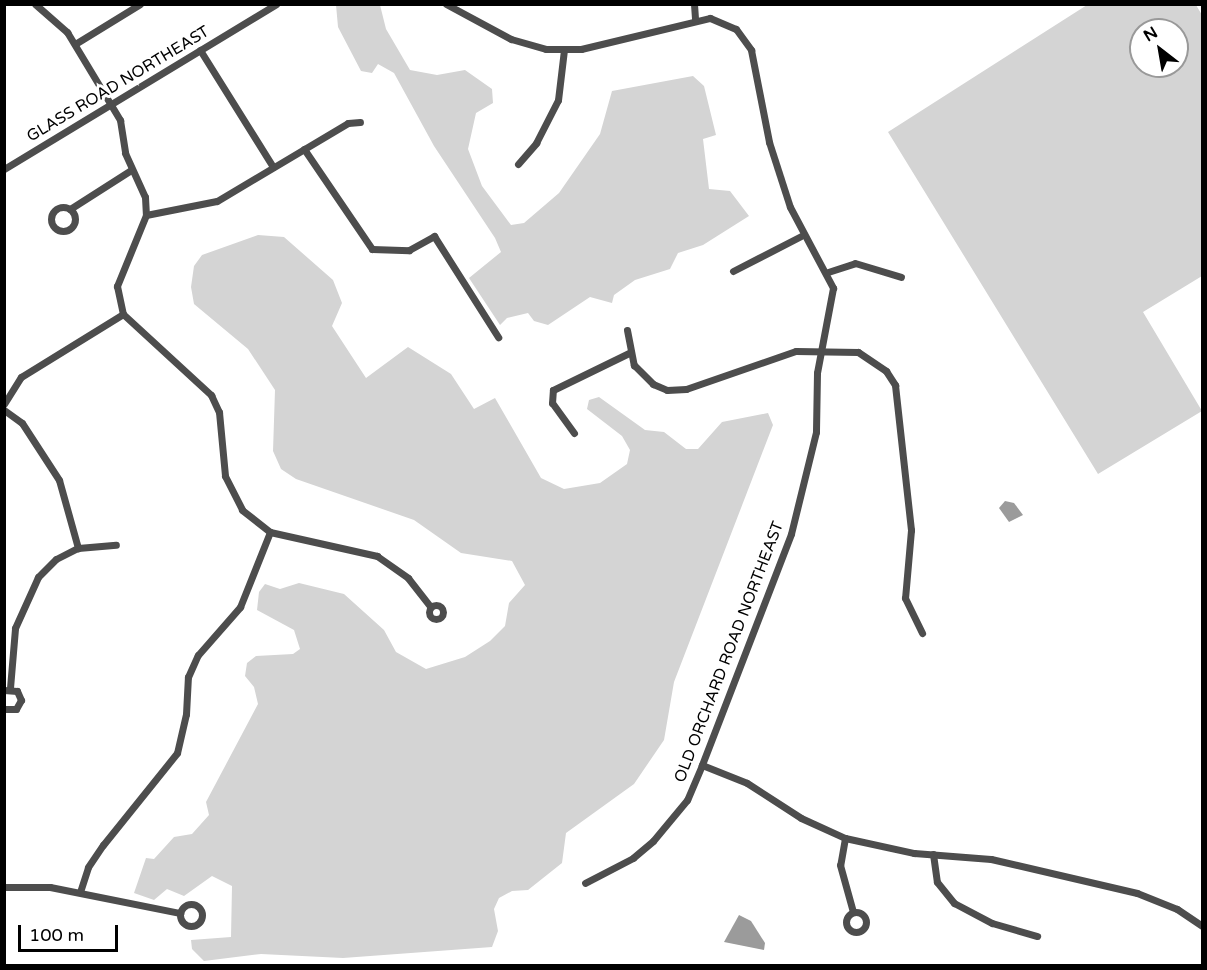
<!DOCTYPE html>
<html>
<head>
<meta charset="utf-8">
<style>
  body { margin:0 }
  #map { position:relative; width:1207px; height:970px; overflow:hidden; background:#fff; font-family:"Varela Round",sans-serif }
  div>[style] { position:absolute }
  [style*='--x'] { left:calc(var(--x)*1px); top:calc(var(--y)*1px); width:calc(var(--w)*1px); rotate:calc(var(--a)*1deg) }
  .green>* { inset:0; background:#d4d4d4 }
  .water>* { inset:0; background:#9b9b9b }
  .minor>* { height:7px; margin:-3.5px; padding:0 3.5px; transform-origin:3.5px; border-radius:3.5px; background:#4d4d4d }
  .minor>.ring { margin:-3.5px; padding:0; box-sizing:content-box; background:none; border:7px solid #4d4d4d; border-radius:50% }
  span { translate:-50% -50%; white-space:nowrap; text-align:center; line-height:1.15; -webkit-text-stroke:6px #fff; paint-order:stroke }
  .street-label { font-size:16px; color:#000 }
  .frame { position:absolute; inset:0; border:6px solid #000; pointer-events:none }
  .north { position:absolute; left:1129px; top:18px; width:60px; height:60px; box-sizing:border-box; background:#fff; border:2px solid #999; border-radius:50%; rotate:329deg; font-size:16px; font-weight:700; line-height:24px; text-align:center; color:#000 }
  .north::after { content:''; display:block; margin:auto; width:21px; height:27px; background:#000; clip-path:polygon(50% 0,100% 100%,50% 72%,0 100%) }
  .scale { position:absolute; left:18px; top:925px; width:100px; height:27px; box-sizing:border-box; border:3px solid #000; border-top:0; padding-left:8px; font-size:18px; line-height:21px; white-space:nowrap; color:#000; -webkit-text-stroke:4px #fff; paint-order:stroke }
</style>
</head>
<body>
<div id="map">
  <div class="green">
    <div style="clip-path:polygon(336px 5px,380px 5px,386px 29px,410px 70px,437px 75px,465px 70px,492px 89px,493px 103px,476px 113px,468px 149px,482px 186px,511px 225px,524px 223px,559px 193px,600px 134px,612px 91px,693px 76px,704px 86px,716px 135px,703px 139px,709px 189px,730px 191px,749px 216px,703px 245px,678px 253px,670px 269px,635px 280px,614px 295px,612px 303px,590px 297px,548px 325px,534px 321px,528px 313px,507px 318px,500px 325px,469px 278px,501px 252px,495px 238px,434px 146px,394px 73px,378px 64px,372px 73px,361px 71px,338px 27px)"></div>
    <div style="clip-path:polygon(evenodd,1087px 5px,1196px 5px,1202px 15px,1202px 276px,1143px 312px,1202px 411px,1098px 474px,888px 132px,1087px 5px,1141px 30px,1177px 30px,1177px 66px,1141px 66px,1141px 30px)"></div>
    <div style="clip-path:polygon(258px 235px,284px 237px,333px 280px,342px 303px,332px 326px,366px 378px,408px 347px,451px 374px,474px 409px,495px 398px,541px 478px,564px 489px,600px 483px,627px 464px,630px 450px,622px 436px,587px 409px,589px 400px,599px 397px,645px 430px,664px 432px,686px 449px,698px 449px,722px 422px,768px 413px,773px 425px,674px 682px,664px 740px,634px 784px,566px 833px,562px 863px,528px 890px,512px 891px,499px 898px,494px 909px,498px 931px,492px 947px,343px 958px,261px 954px,204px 961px,192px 949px,191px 940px,231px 937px,232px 886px,212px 876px,184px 896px,167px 889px,154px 900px,134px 893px,146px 858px,154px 859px,174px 837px,192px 834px,209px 815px,206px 802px,258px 704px,254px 687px,245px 676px,247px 663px,256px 656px,293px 654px,300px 649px,294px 630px,257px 610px,259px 592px,265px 584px,280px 589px,299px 583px,344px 594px,384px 630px,396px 652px,426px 669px,465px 657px,490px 641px,505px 626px,509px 603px,525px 585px,512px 561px,461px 553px,414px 520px,296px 479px,281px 469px,273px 451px,275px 390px,248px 349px,194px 304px,191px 287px,194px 266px,202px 255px)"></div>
  </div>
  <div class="water">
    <div style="clip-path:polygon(1005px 501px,1014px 503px,1023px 515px,1009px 522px,999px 508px)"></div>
    <div style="clip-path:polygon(739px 915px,751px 921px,765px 943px,764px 950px,724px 942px)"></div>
  </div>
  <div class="minor">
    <div style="--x:35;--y:4;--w:43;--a:41.2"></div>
    <div style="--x:67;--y:32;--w:103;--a:58.9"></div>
    <div style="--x:120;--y:120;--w:33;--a:81"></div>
    <div style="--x:125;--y:153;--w:48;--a:65.6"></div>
    <div style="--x:145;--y:197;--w:18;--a:87"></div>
    <div style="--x:146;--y:215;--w:77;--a:112.2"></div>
    <div style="--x:117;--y:286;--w:29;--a:78"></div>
    <div style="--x:123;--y:314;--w:120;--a:42.6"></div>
    <div style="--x:211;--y:395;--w:19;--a:65"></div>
    <div style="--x:219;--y:412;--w:64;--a:84.6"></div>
    <div style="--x:225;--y:476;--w:38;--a:63"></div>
    <div style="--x:242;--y:510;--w:36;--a:38"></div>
    <div style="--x:270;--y:532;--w:110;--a:12.6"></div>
    <div style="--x:377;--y:556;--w:38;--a:35"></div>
    <div style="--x:408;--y:578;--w:37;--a:52"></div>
    <div style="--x:446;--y:4;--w:74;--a:28.3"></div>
    <div style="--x:511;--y:39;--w:36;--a:16"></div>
    <div style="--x:546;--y:49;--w:35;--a:0"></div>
    <div style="--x:581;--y:49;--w:133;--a:-13.5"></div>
    <div style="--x:710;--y:18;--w:28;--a:23"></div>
    <div style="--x:736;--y:29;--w:26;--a:54"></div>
    <div style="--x:751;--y:50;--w:94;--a:78.9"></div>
    <div style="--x:769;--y:142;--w:68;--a:72.1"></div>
    <div style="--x:790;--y:207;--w:92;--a:62"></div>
    <div style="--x:833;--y:288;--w:86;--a:100.7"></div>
    <div style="--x:817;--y:373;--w:59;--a:91"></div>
    <div style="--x:816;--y:432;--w:105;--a:103.8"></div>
    <div style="--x:791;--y:534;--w:248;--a:111.1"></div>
    <div style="--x:702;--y:765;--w:38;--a:113"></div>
    <div style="--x:687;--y:800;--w:53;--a:129.7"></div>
    <div style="--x:653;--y:841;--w:26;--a:140"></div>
    <div style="--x:633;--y:858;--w:54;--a:152.5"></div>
    <div style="--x:694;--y:4;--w:16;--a:86"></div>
    <div style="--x:75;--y:44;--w:76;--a:-31.6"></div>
    <div style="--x:200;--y:50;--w:138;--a:58"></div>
    <div style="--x:304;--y:149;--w:121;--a:55.8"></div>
    <div style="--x:372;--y:249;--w:37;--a:2"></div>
    <div style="--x:409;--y:250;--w:29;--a:-29"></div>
    <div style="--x:434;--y:236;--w:120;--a:57.6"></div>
    <div style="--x:518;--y:164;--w:28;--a:-49"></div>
    <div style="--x:536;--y:143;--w:48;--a:-62.9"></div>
    <div style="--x:558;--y:100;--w:50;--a:-83.2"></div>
    <div style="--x:4;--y:169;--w:318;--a:-31.2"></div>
    <div class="ring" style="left:51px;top:207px;width:17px;height:17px"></div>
    <div style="--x:70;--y:209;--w:72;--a:-32.6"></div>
    <div style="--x:146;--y:215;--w:72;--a:-11.2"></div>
    <div style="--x:217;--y:201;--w:152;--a:-30.8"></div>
    <div style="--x:348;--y:123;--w:12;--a:-5"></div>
    <div style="--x:733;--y:271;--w:76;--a:-27.2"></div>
    <div style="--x:828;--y:272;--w:28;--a:-18"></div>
    <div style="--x:855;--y:263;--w:48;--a:16.9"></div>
    <div style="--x:627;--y:330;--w:36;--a:79"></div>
    <div style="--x:634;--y:365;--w:27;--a:45"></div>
    <div style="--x:653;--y:384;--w:15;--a:23"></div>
    <div style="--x:667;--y:390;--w:19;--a:-3"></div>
    <div style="--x:686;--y:389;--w:116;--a:-19.1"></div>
    <div style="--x:796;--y:351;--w:62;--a:0.9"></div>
    <div style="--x:858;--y:352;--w:34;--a:34"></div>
    <div style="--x:886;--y:371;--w:17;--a:57"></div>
    <div style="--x:895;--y:385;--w:146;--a:83.7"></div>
    <div style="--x:911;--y:530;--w:68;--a:95"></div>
    <div style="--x:905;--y:598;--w:39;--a:64"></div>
    <div style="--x:4;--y:404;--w:32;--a:-58"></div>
    <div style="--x:21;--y:377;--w:120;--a:-31.7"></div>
    <div style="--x:4;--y:410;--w:22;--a:36"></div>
    <div style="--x:22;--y:423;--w:68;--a:57"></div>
    <div style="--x:59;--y:480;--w:71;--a:74.4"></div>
    <div style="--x:574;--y:433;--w:37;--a:-126"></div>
    <div style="--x:552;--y:403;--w:13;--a:-86"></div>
    <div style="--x:553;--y:390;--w:85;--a:-26"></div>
    <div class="ring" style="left:429px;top:605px;width:7px;height:7px"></div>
    <div style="--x:10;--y:688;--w:60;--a:-85.2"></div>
    <div style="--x:15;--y:628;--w:56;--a:-65.7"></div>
    <div style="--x:38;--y:577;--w:25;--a:-45"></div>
    <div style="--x:56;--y:559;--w:25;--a:-27"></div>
    <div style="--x:78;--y:548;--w:38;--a:-5"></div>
    <div style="--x:4;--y:690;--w:13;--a:4"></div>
    <div style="--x:17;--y:691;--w:10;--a:66"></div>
    <div style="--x:21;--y:700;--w:10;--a:119"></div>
    <div style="--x:16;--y:709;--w:12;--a:180"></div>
    <div style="--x:702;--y:765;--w:48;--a:21.8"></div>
    <div style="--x:747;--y:783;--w:64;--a:32.9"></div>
    <div style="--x:801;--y:818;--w:48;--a:24.4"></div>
    <div style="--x:845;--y:838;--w:71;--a:12.3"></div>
    <div style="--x:914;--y:853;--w:77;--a:4.5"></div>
    <div style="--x:991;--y:859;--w:150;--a:13.1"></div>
    <div style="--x:1137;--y:893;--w:43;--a:21.8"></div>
    <div style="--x:1177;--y:909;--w:30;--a:34"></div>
    <div style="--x:845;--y:838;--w:27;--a:100"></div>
    <div style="--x:840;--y:865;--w:49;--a:74.5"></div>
    <div style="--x:933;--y:854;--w:28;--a:82"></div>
    <div style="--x:937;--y:882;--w:27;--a:51"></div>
    <div style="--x:954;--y:903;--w:43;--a:27.8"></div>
    <div style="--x:992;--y:923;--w:47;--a:16.1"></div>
    <div style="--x:4;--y:887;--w:46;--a:0"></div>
    <div style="--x:50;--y:887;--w:133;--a:11.3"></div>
    <div style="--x:80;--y:892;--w:26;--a:-72"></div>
    <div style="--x:88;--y:867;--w:27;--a:-56"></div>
    <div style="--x:103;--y:845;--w:118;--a:-51.2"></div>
    <div style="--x:177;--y:753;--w:40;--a:-77"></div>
    <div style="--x:186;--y:714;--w:37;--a:-87"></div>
    <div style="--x:188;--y:677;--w:24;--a:-66"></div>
    <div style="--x:198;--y:655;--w:64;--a:-48.8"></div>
    <div style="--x:240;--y:607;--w:81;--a:-68.2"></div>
    <div class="ring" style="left:180px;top:904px;width:15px;height:15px"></div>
    <div class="ring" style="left:846px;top:912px;width:13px;height:13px"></div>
  </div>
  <div class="street-label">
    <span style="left:118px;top:84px;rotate:-31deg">GLASS ROAD NORTHEAST</span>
    <span style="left:729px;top:652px;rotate:-69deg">OLD ORCHARD ROAD NORTHEAST</span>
  </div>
  <div class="frame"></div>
  <div class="north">N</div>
  <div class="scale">100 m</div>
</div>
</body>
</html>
